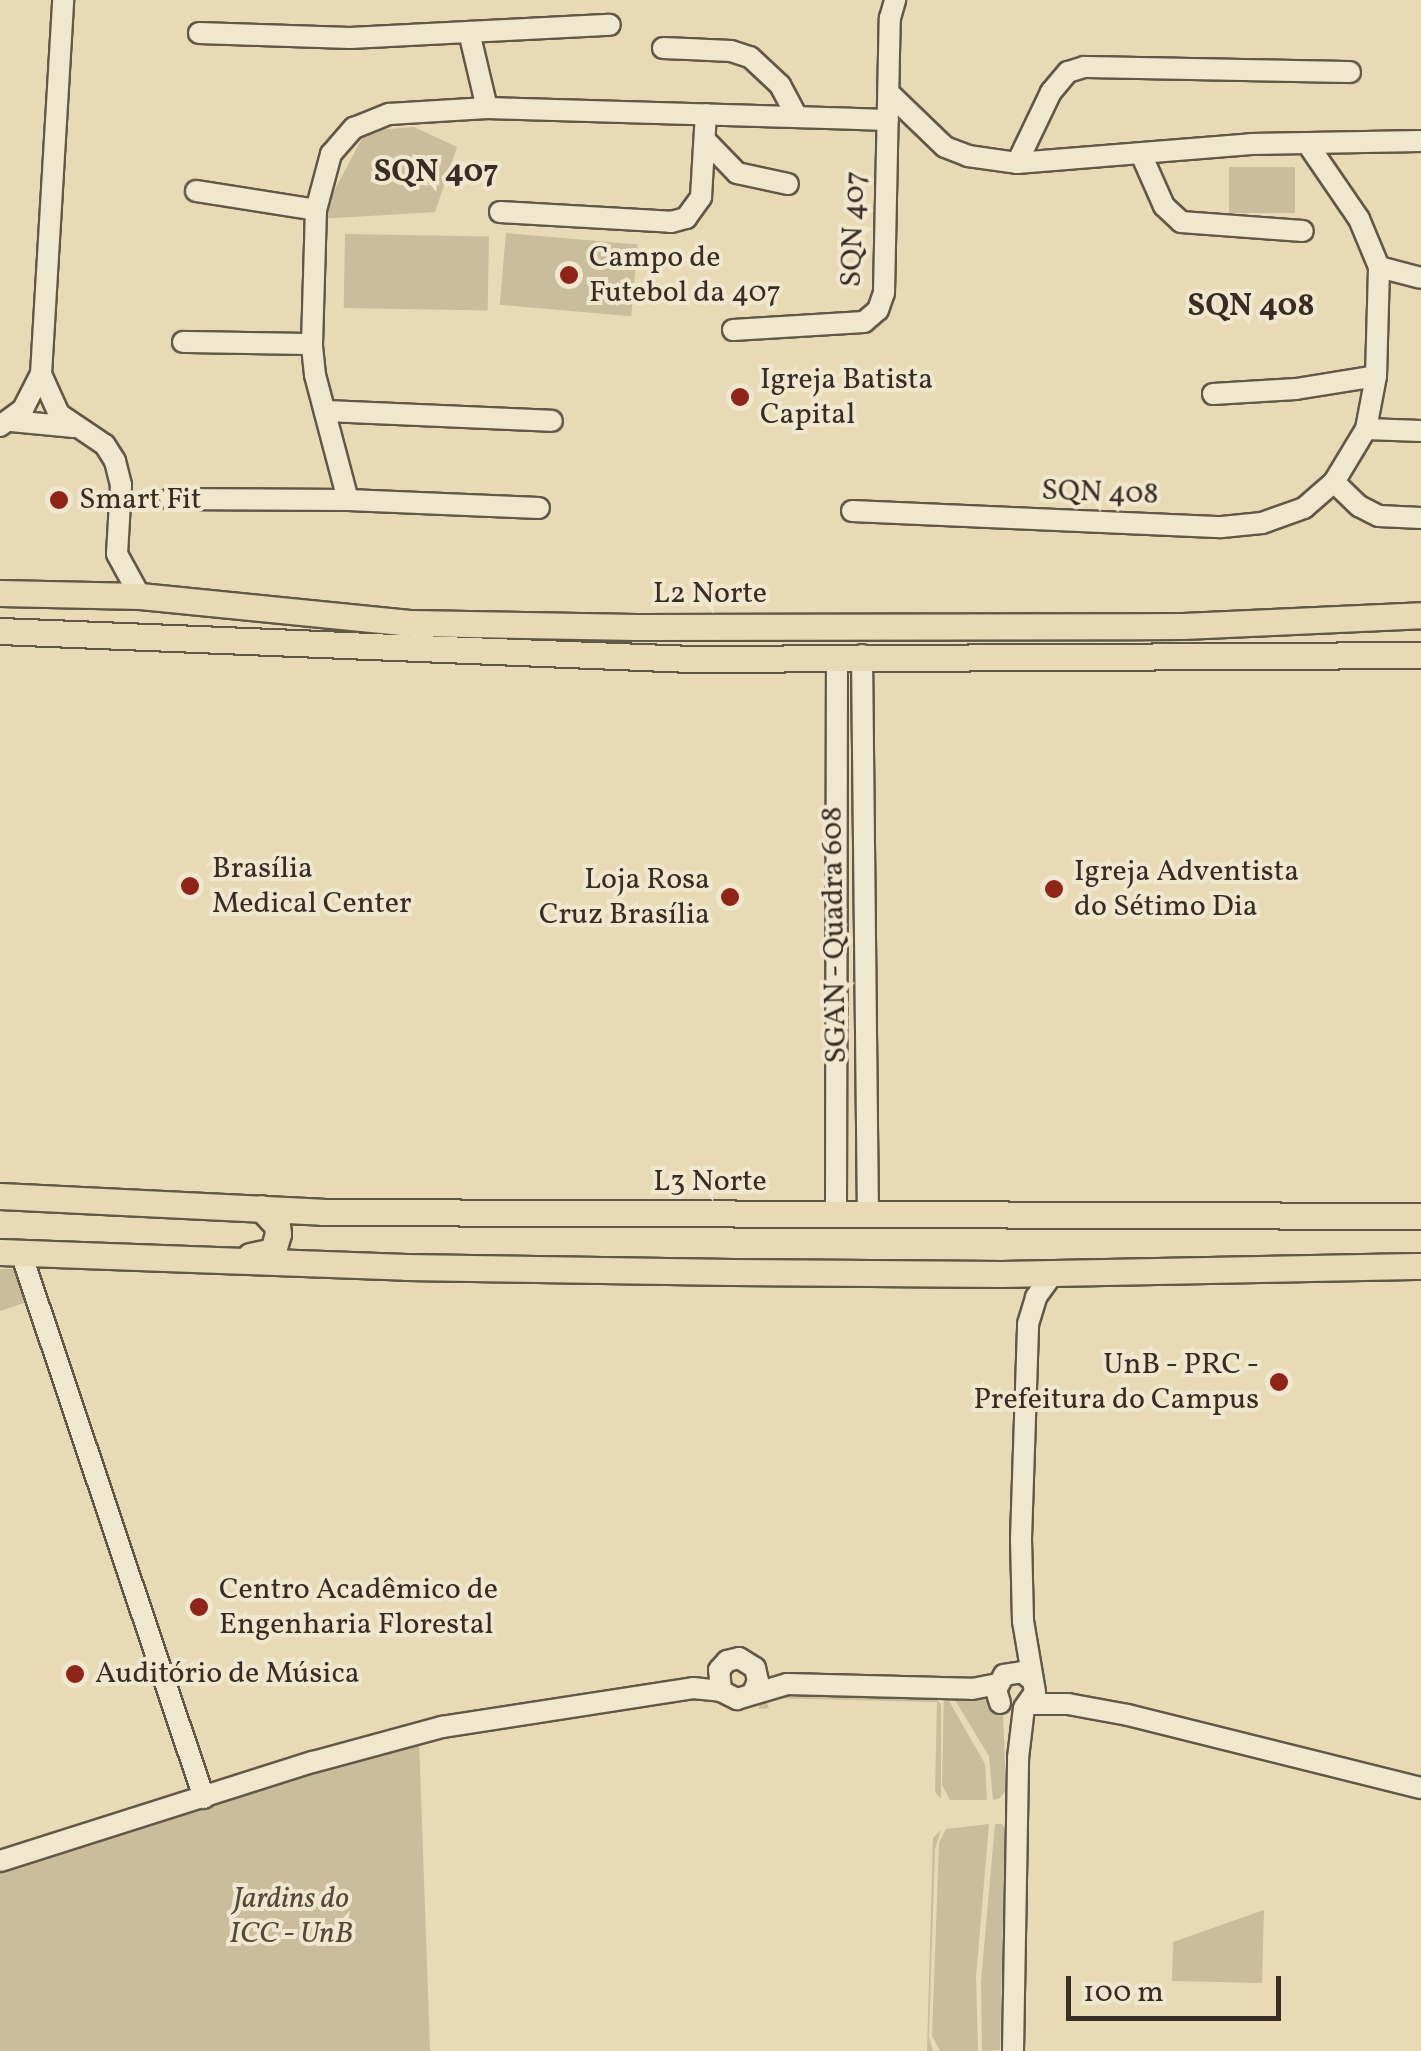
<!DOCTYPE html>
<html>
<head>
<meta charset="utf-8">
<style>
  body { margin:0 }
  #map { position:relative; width:1421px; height:2051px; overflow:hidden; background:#e7dab4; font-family:Vollkorn,serif }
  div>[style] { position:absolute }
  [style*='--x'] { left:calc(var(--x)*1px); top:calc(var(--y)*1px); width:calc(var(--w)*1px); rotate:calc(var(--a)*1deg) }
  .green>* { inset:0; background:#c9bd9c; transform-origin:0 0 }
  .roads { filter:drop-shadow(2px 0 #635848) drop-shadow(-2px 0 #635848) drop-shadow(0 2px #635848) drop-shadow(0 -2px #635848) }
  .minor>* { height:20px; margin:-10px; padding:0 10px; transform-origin:10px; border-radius:10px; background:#efe7ce }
  .major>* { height:25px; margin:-12.5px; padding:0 12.5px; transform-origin:12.5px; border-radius:12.5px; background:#e7dab4 }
  .dots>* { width:28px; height:28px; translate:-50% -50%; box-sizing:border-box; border:5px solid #efe7ce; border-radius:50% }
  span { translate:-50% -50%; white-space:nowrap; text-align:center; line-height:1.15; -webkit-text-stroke:8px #efe7ce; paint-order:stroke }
  .street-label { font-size:30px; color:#372d24 }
  .poi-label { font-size:30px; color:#372d24 }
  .left { translate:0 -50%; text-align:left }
  .right { translate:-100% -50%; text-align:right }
  .park-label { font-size:30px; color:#544a3c; font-style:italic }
  .neighbourhood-label { font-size:32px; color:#372d24; font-weight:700 }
  .scale { position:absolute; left:1066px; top:1976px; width:215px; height:45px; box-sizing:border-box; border:5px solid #372d24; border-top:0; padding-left:12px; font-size:30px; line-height:35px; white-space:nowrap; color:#372d24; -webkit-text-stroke:8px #efe7ce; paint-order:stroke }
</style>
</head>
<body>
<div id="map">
  <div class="green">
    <div style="clip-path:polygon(414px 127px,457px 147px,435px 212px,319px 219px,366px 131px)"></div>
    <div style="left:1229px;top:167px;width:66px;height:46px"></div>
    <div style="left:506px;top:233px;width:132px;height:72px;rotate:5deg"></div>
    <div style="left:345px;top:234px;width:144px;height:74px;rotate:1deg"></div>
    <div style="clip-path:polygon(0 1269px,14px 1269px,27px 1302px,0 1311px)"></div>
    <div style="clip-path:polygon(768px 1692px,935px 1696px,941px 1705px,941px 1799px,935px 1792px,937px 1702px,765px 1698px,769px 1708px,758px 1709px)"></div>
    <div style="clip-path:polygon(944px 1692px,985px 1764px,987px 1800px,950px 1800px,942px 1785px)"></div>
    <div style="clip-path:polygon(950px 1692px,985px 1698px,1003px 1714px,1006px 1790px,1000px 1798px,993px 1800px,989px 1756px)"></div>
    <div style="clip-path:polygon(419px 1738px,430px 2051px,0 2051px,0 1861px)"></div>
    <div style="clip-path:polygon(989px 1824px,976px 1977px,978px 2051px,940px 2051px,932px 2036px,939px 1843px,946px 1829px)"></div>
    <div style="clip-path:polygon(995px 1824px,1002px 1824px,1005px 1830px,1000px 2050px,982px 2051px,981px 1982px)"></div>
    <div style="clip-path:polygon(941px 1830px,935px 1849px,929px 2037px,933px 2051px,927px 2051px,933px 1838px)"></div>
    <div style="clip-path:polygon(1264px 1910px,1262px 1983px,1172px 1981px,1173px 1942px)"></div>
  </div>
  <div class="roads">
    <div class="minor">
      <div style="--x:469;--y:32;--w:78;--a:76.7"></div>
      <div style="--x:199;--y:33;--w:151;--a:1.9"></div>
      <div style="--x:350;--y:38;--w:260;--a:-2.9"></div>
      <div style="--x:663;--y:48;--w:68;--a:2.5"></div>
      <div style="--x:731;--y:51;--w:20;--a:18"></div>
      <div style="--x:750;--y:57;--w:41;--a:43"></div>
      <div style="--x:780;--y:85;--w:34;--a:62"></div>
      <div style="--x:890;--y:94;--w:76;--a:43.9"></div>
      <div style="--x:945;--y:147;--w:25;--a:21"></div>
      <div style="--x:968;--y:156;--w:49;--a:8.1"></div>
      <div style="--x:1017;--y:163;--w:235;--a:-4.6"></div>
      <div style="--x:1251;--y:144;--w:170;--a:-1"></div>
      <div style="--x:706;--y:141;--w:45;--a:45.9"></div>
      <div style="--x:737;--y:173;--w:52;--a:12.2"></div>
      <div style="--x:1141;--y:154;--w:57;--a:66.1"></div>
      <div style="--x:1164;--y:206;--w:23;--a:43"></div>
      <div style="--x:1181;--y:222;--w:122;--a:4.2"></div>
      <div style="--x:1017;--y:163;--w:79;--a:-64.4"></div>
      <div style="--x:1051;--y:92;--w:26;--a:-50"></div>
      <div style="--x:1068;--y:72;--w:17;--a:-17"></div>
      <div style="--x:1084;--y:67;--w:266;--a:1.1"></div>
      <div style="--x:196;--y:191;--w:121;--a:9"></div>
      <div style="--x:500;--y:212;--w:171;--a:3.3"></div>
      <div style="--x:671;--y:222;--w:16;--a:-15"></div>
      <div style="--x:686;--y:218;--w:26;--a:-54"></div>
      <div style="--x:701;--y:197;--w:83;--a:-86.6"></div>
      <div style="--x:1379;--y:267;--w:43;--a:14.7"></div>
      <div style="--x:733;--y:330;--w:131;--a:-3.5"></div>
      <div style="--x:864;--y:322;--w:18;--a:-41"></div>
      <div style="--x:878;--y:310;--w:18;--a:-71"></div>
      <div style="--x:884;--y:293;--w:275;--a:-88.8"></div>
      <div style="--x:890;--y:18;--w:19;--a:-74"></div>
      <div style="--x:183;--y:342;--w:129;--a:0.9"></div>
      <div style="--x:41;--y:374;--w:44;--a:65.8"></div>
      <div style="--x:59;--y:414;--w:55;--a:34"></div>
      <div style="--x:105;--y:445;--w:19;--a:58"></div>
      <div style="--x:115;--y:461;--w:25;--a:76"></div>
      <div style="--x:121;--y:485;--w:69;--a:93.3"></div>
      <div style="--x:117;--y:554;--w:48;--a:61.3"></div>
      <div style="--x:1213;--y:394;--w:83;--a:-3.4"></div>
      <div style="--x:1296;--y:389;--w:81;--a:-9.2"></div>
      <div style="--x:325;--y:411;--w:227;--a:2.5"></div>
      <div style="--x:11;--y:421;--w:63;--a:5.4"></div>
      <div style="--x:0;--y:426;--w:29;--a:-36"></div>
      <div style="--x:23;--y:409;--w:39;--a:-63"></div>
      <div style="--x:41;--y:374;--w:375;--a:-86.6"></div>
      <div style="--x:1366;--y:429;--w:55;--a:2.1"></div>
      <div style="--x:1334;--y:482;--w:35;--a:44"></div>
      <div style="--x:1359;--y:506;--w:22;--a:27"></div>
      <div style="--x:1379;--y:516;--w:42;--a:2.7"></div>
      <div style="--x:170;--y:499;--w:178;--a:0.3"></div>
      <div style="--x:348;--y:500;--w:191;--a:2.4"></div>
      <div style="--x:348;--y:500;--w:129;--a:-104.8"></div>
      <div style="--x:315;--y:375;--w:31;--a:-96"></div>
      <div style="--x:312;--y:344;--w:134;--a:-88.3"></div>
      <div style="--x:316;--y:210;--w:58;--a:-75"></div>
      <div style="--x:331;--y:154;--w:35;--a:-49"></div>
      <div style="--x:354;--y:128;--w:38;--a:-22"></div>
      <div style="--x:389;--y:114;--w:98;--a:-3.5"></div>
      <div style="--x:487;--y:108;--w:401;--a:1.7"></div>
      <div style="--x:852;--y:511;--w:370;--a:2.5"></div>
      <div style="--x:1222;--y:527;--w:40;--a:-5.7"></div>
      <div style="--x:1262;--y:523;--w:45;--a:-19.7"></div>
      <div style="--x:1304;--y:508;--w:40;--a:-41"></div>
      <div style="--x:1334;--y:482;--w:62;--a:-58.9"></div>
      <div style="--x:1366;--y:429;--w:54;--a:-79.3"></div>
      <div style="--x:1376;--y:376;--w:109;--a:-88.4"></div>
      <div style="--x:1379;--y:267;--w:52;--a:-112.6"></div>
      <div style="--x:1359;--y:219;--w:92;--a:-124.4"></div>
      <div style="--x:862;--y:655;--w:560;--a:89.39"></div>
      <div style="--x:836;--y:1213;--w:557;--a:-89.9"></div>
      <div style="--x:21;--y:1253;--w:575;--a:71.44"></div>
      <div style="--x:721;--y:1691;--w:21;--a:-95"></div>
      <div style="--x:719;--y:1670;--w:12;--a:-48"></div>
      <div style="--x:727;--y:1661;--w:12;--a:-14"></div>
      <div style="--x:739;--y:1658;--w:19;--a:32"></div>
      <div style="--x:755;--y:1668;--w:13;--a:77"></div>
      <div style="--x:758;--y:1681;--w:12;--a:114"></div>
      <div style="--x:1000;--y:1703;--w:14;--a:-107"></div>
      <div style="--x:996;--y:1690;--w:17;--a:-62"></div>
      <div style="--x:1004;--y:1675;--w:18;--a:-9"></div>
      <div style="--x:1022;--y:1672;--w:11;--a:38"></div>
      <div style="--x:1030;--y:1704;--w:38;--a:0"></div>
      <div style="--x:1068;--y:1704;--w:61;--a:10.4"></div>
      <div style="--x:1128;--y:1715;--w:302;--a:14"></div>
      <div style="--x:0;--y:1861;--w:328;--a:-17.6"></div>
      <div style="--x:313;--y:1762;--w:134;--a:-15.2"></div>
      <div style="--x:442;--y:1727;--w:254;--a:-8.8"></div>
      <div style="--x:693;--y:1688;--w:28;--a:6"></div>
      <div style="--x:721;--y:1691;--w:18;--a:27"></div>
      <div style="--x:737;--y:1699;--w:52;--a:-16.7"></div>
      <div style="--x:787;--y:1684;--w:185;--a:1.5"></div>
      <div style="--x:972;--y:1689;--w:25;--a:-11"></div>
      <div style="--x:1013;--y:2051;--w:293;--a:-89"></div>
      <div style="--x:1018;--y:1758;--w:50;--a:-83.2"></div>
      <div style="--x:1024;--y:1708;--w:19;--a:-55"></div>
      <div style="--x:1035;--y:1692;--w:72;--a:-99.6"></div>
      <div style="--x:1023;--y:1621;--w:82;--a:-91.4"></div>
      <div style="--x:1021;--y:1539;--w:215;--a:-88.1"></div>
      <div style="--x:1028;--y:1324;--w:28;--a:-73"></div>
      <div style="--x:1036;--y:1297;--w:31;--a:-54"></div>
    </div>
    <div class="major">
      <div style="--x:0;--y:593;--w:140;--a:1.2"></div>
      <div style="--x:140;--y:596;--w:273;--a:5.7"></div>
      <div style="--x:412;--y:623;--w:224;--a:1"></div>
      <div style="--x:636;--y:627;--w:547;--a:-0.1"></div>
      <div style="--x:1183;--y:626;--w:238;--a:-2.6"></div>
      <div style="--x:0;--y:631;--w:693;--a:2.32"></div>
      <div style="--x:692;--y:659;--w:729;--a:-0.31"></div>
      <div style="--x:0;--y:1196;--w:322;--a:2.8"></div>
      <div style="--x:322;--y:1212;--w:1099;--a:0.21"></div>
      <div style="--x:0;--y:1252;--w:406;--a:2.1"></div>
      <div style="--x:406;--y:1267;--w:326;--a:0.9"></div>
      <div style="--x:732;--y:1272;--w:269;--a:0.4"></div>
      <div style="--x:1001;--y:1274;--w:420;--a:-1.1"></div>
      <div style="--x:250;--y:1256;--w:24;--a:-12"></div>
      <div style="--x:273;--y:1251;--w:18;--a:-74"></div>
      <div style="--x:278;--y:1234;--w:9;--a:-96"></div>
      <div style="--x:277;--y:1225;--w:23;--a:-133"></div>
    </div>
  </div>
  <div class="dots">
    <div style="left:569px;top:275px;background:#8f2418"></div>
    <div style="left:740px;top:397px;background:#8f2418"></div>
    <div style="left:59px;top:500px;background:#8f2418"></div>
    <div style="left:190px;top:886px;background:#8f2418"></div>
    <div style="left:1054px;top:889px;background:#8f2418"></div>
    <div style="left:730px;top:897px;background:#8f2418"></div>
    <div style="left:1279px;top:1382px;background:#8f2418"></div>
    <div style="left:199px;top:1607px;background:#8f2418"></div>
    <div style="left:75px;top:1674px;background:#8f2418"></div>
  </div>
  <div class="street-label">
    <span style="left:854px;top:229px;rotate:-88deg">SQN 407</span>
    <span style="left:1100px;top:493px;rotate:2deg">SQN 408</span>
    <span style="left:710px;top:594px">L2 Norte</span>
    <span style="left:835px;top:935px;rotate:-91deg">SGAN - Quadra 608</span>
    <span style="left:710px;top:1182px">L3 Norte</span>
  </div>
  <div class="poi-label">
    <span class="left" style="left:589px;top:275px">Campo de<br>Futebol da 407</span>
    <span class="left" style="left:760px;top:397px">Igreja Batista<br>Capital</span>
    <span class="left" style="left:79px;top:500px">Smart Fit</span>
    <span class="left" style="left:212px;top:886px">Brasília<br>Medical Center</span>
    <span class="left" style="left:1074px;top:889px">Igreja Adventista<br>do Sétimo Dia</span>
    <span class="right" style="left:710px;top:897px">Loja Rosa<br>Cruz Brasília</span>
    <span class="right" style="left:1259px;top:1382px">UnB - PRC -<br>Prefeitura do Campus</span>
    <span class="left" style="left:219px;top:1607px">Centro Acadêmico de<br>Engenharia Florestal</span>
    <span class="left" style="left:95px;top:1674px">Auditório de Música</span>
  </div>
  <div class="park-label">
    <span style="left:291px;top:1916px">Jardins do<br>ICC - UnB</span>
  </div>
  <div class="neighbourhood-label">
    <span style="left:436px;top:173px">SQN 407</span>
    <span style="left:1251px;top:307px">SQN 408</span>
  </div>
  <div class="scale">100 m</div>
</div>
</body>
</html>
